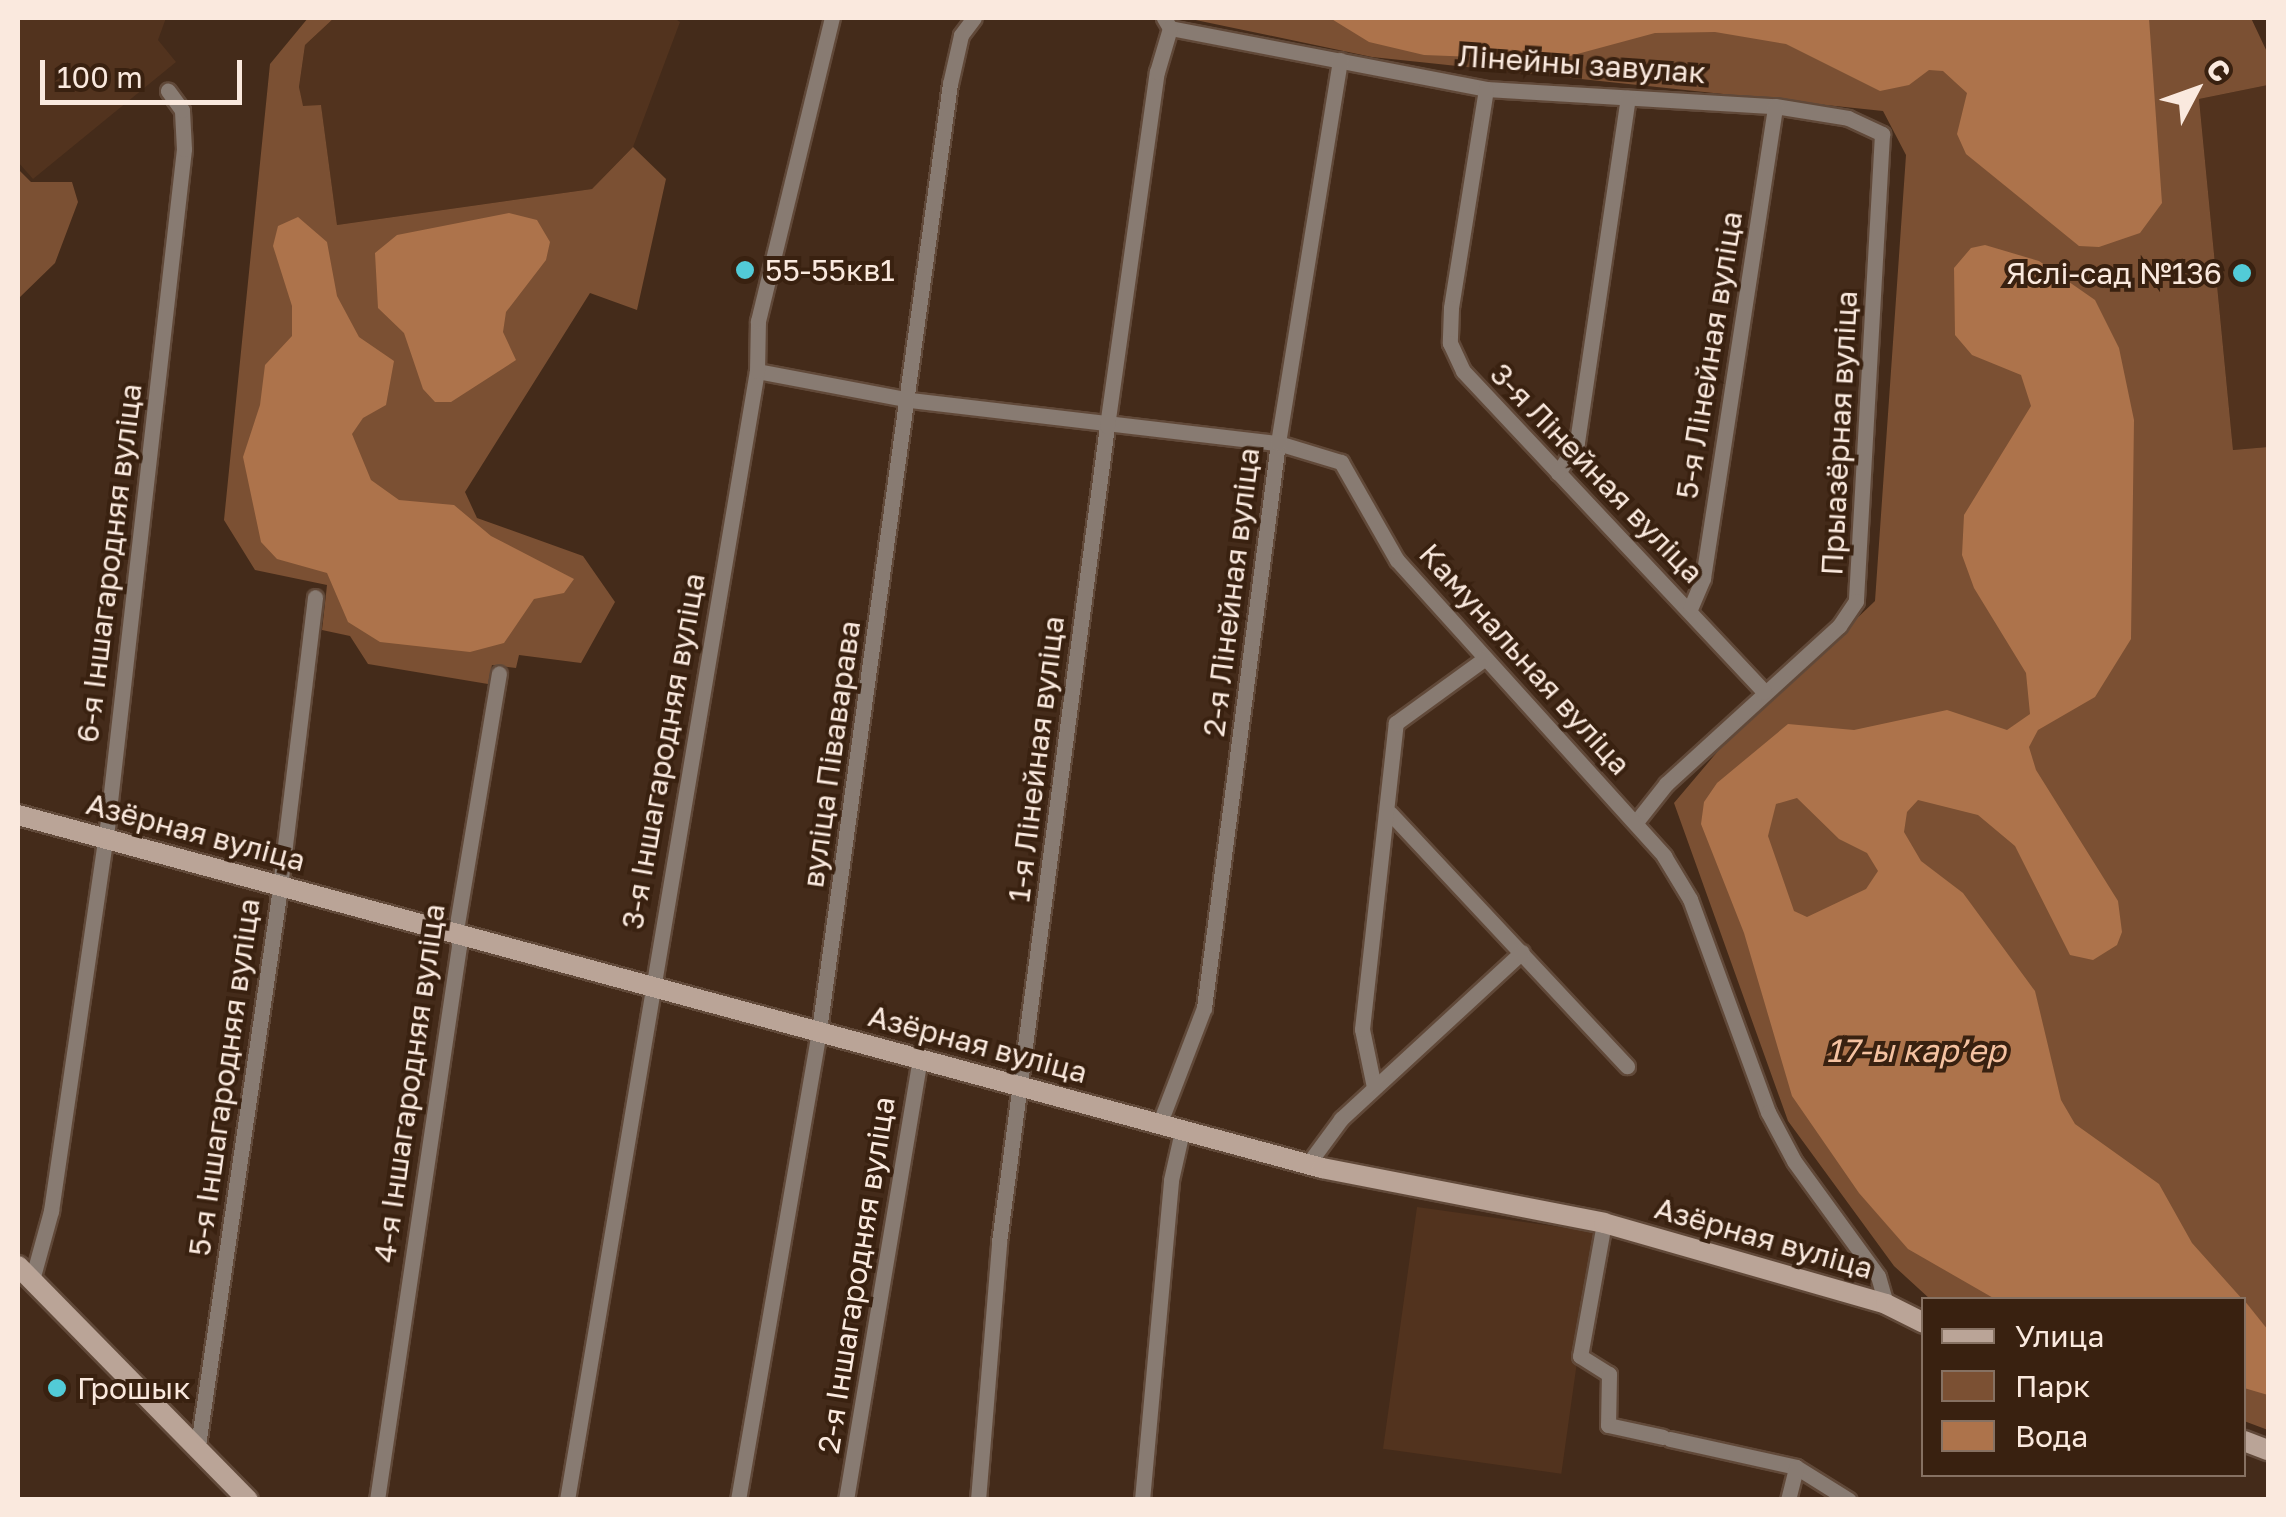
<!DOCTYPE html>
<html>
<head>
<meta charset="utf-8">
<style>
  body { margin:0 }
  #map { position:relative; width:2286px; height:1517px; overflow:hidden; background:#442b1a; font-family:"Golos Text",sans-serif }
  div>[style] { position:absolute }
  [style*='--x'] { left:calc(var(--x)*1px); top:calc(var(--y)*1px); width:calc(var(--w)*1px); rotate:calc(var(--a)*1deg) }
  .built>* { inset:0; background:#52331e; transform-origin:0 0 }
  .green>* { inset:0; background:#7b5033 }
  .water>* { inset:0; background:#ad734b }
  .roads { filter:drop-shadow(2px 0 #614939) drop-shadow(-2px 0 #614939) drop-shadow(0 2px #614939) drop-shadow(0 -2px #614939) }
  .street>* { height:15px; margin:-7.5px; padding:0 7.5px; transform-origin:7.5px; border-radius:7.5px; background:#887b72 }
  .secondary>* { height:20px; margin:-10px; padding:0 10px; transform-origin:10px; border-radius:10px; background:#baa497 }
  .dots>* { width:28px; height:28px; translate:-50% -50%; box-sizing:border-box; border:5px solid #392110; border-radius:50% }
  span { translate:-50% -50%; white-space:nowrap; text-align:center; line-height:1.15; -webkit-text-stroke:8px #392110; paint-order:stroke }
  .street-label { font-size:30px; color:#fae9de }
  .poi-label { font-size:30px; color:#fae9de }
  .left { translate:0 -50%; text-align:left }
  .right { translate:-100% -50%; text-align:right }
  .water-label { font-size:32px; color:#f5c2a1; font-style:italic }
  .frame { position:absolute; inset:0; border:20px solid #fae9de; pointer-events:none }
  .legend { position:absolute; left:1921px; top:1297px; width:325px; height:180px; box-sizing:border-box; background:#392110; border:2px solid #867162; margin:0; padding:12px 18px; list-style:none; font-size:30px; color:#fae9de }
  .legend li { display:flex; align-items:center; gap:20px; height:50px }
  .legend b { width:50px; border:2px solid #867162 }
  .north { position:absolute; left:2146px; top:40px; width:100px; height:100px; -webkit-text-stroke:8px #392110; paint-order:stroke; rotate:49deg; font-size:28px; font-weight:700; line-height:40px; text-align:center; color:#fae9de }
  .north::after { content:''; display:block; margin:auto; width:35px; height:45px; background:#fae9de; clip-path:polygon(50% 0,100% 100%,50% 72%,0 100%) }
  .scale { position:absolute; left:40px; top:60px; width:202px; height:45px; box-sizing:border-box; border:5px solid #fae9de; border-top:0; padding-left:12px; font-size:30px; line-height:35px; white-space:nowrap; color:#fae9de; -webkit-text-stroke:8px #392110; paint-order:stroke }
</style>
</head>
<body>
<div id="map">
  <div class="built">
    <div style="clip-path:polygon(18px 18px,166px 18px,158px 40px,176px 62px,33px 179px,18px 162px)"></div>
    <div style="clip-path:polygon(334px 18px,674px 18px,680px 22px,633px 147px,592px 189px,337px 225px,321px 106px,302px 106px,299px 87px,305px 45px)"></div>
    <div style="clip-path:polygon(2268px 85px,2268px 447px,2233px 450px,2199px 99px)"></div>
    <div style="left:1417px;top:1207px;width:180px;height:244px;rotate:8deg"></div>
  </div>
  <div class="green">
    <div style="clip-path:polygon(308px 18px,334px 18px,305px 45px,299px 87px,303px 106px,321px 105px,337px 225px,592px 189px,633px 147px,666px 179px,637px 310px,590px 293px,465px 492px,477px 518px,583px 556px,615px 602px,581px 663px,519px 655px,516px 668px,492px 665px,488px 684px,368px 664px,350px 636px,322px 630px,327px 585px,255px 570px,224px 520px,270px 64px)"></div>
    <div style="clip-path:polygon(1186px 18px,2251px 18px,2268px 54px,2268px 85px,2199px 99px,2233px 450px,2268px 447px,2268px 1430px,2244px 1421px,2244px 1300px,1930px 1299px,1894px 1266px,1788px 1121px,1674px 803px,1718px 751px,1875px 601px,1906px 155px,1883px 111px,1372px 57px)"></div>
    <div style="clip-path:polygon(18px 169px,31px 182px,72px 182px,78px 202px,55px 263px,18px 299px)"></div>
  </div>
  <div class="water">
    <div style="clip-path:polygon(1330px 18px,2149px 18px,2162px 203px,2140px 233px,2099px 247px,2079px 246px,1966px 154px,1957px 134px,1967px 93px,1943px 71px,1929px 70px,1909px 85px,1880px 91px,1786px 44px,1715px 32px,1655px 33px,1555px 60px,1424px 55px,1369px 42px)"></div>
    <div style="clip-path:polygon(509px 213px,537px 220px,550px 242px,546px 260px,506px 312px,503px 332px,516px 360px,451px 402px,435px 402px,423px 389px,404px 333px,378px 308px,375px 253px,397px 235px)"></div>
    <div style="clip-path:polygon(298px 217px,327px 242px,337px 296px,359px 337px,394px 361px,386px 405px,363px 418px,352px 434px,371px 480px,399px 500px,454px 505px,491px 536px,574px 579px,564px 593px,534px 599px,504px 643px,470px 652px,380px 642px,348px 622px,327px 573px,277px 559px,261px 542px,243px 457px,260px 405px,265px 365px,292px 336px,292px 306px,273px 246px,278px 226px)"></div>
    <div style="clip-path:polygon(evenodd,1985px 245px,2039px 261px,2095px 300px,2119px 348px,2134px 420px,2131px 639px,2095px 697px,2038px 730px,2029px 747px,2036px 770px,2118px 901px,2122px 932px,2117px 945px,2093px 960px,2070px 955px,2015px 846px,1978px 815px,1918px 800px,1907px 812px,1904px 832px,1921px 861px,1963px 893px,2035px 991px,2061px 1100px,2075px 1124px,2159px 1184px,2192px 1243px,2243px 1300px,1995px 1299px,1908px 1249px,1859px 1193px,1792px 1096px,1744px 933px,1701px 824px,1704px 802px,1717px 783px,1788px 724px,1854px 730px,1947px 710px,2007px 730px,2030px 714px,2026px 673px,1974px 588px,1962px 555px,1964px 515px,2031px 406px,2021px 375px,1972px 355px,1955px 335px,1954px 268px,1971px 248px,1985px 245px,1797px 798px,1839px 839px,1867px 853px,1878px 871px,1866px 889px,1807px 917px,1794px 911px,1768px 836px,1776px 804px,1797px 798px)"></div>
    <div style="clip-path:polygon(2244px 1300px,2268px 1330px,2268px 1395px,2244px 1388px)"></div>
  </div>
  <div class="roads">
    <div class="street">
      <div style="--x:1164;--y:18;--w:12;--a:59"></div>
      <div style="--x:1170;--y:28;--w:322;--a:10.9"></div>
      <div style="--x:1486;--y:89;--w:289;--a:3.4"></div>
      <div style="--x:1775;--y:106;--w:74;--a:9.3"></div>
      <div style="--x:1848;--y:118;--w:38;--a:25"></div>
      <div style="--x:1882;--y:134;--w:468;--a:93.2"></div>
      <div style="--x:1856;--y:601;--w:30;--a:124"></div>
      <div style="--x:1839;--y:626;--w:234;--a:137.6"></div>
      <div style="--x:1666;--y:784;--w:48;--a:128.3"></div>
      <div style="--x:1486;--y:89;--w:222;--a:99.1"></div>
      <div style="--x:1451;--y:308;--w:35;--a:92"></div>
      <div style="--x:1450;--y:343;--w:31;--a:65"></div>
      <div style="--x:1463;--y:371;--w:440;--a:46.8"></div>
      <div style="--x:757;--y:371;--w:156;--a:10.7"></div>
      <div style="--x:910;--y:400;--w:371;--a:6.7"></div>
      <div style="--x:1278;--y:443;--w:66;--a:16.8"></div>
      <div style="--x:1341;--y:462;--w:113;--a:60.3"></div>
      <div style="--x:1397;--y:560;--w:399;--a:47.9"></div>
      <div style="--x:1664;--y:856;--w:50;--a:58.8"></div>
      <div style="--x:1690;--y:899;--w:227;--a:69.9"></div>
      <div style="--x:1768;--y:1112;--w:55;--a:62"></div>
      <div style="--x:1794;--y:1161;--w:142;--a:53.9"></div>
      <div style="--x:1878;--y:1276;--w:29;--a:74"></div>
      <div style="--x:1558;--y:473;--w:36;--a:-58"></div>
      <div style="--x:1577;--y:442;--w:348;--a:-81.6"></div>
      <div style="--x:1690;--y:609;--w:34;--a:-67"></div>
      <div style="--x:1703;--y:578;--w:477;--a:-81.3"></div>
      <div style="--x:1390;--y:813;--w:347;--a:46.9"></div>
      <div style="--x:1374;--y:1087;--w:59;--a:-101.7"></div>
      <div style="--x:1362;--y:1029;--w:308;--a:-83.7"></div>
      <div style="--x:1396;--y:723;--w:109;--a:-36"></div>
      <div style="--x:1159;--y:1125;--w:125;--a:-69"></div>
      <div style="--x:1204;--y:1008;--w:570;--a:-82.54"></div>
      <div style="--x:1278;--y:443;--w:388;--a:-80.8"></div>
      <div style="--x:1308;--y:1164;--w:56;--a:-53.7"></div>
      <div style="--x:1341;--y:1119;--w:246;--a:-42.7"></div>
      <div style="--x:1604;--y:1223;--w:135;--a:100.2"></div>
      <div style="--x:1580;--y:1356;--w:34;--a:32"></div>
      <div style="--x:1609;--y:1374;--w:51;--a:91.1"></div>
      <div style="--x:1608;--y:1425;--w:56;--a:12.3"></div>
      <div style="--x:32;--y:1280;--w:72;--a:-74.6"></div>
      <div style="--x:51;--y:1211;--w:387;--a:-81.7"></div>
      <div style="--x:107;--y:828;--w:683;--a:-83.53"></div>
      <div style="--x:184;--y:149;--w:39;--a:-93"></div>
      <div style="--x:182;--y:110;--w:24;--a:-126"></div>
      <div style="--x:1670;--y:1439;--w:129;--a:12.5"></div>
      <div style="--x:1796;--y:1467;--w:62;--a:31.9"></div>
      <div style="--x:198;--y:1445;--w:556;--a:-81.62"></div>
      <div style="--x:279;--y:895;--w:300;--a:-83.1"></div>
      <div style="--x:377;--y:1500;--w:560;--a:-81.58"></div>
      <div style="--x:459;--y:946;--w:22;--a:-95"></div>
      <div style="--x:457;--y:924;--w:254;--a:-80.5"></div>
      <div style="--x:567;--y:1500;--w:1145;--a:-80.45"></div>
      <div style="--x:757;--y:371;--w:50;--a:-88.9"></div>
      <div style="--x:758;--y:321;--w:312;--a:-76.3"></div>
      <div style="--x:738;--y:1500;--w:484;--a:-80.2"></div>
      <div style="--x:820;--y:1023;--w:948;--a:-82.12"></div>
      <div style="--x:950;--y:84;--w:50;--a:-77.3"></div>
      <div style="--x:961;--y:35;--w:21;--a:-53"></div>
      <div style="--x:846;--y:1500;--w:446;--a:-80.5"></div>
      <div style="--x:978;--y:1500;--w:259;--a:-85.3"></div>
      <div style="--x:999;--y:1242;--w:823;--a:-82.46"></div>
      <div style="--x:1107;--y:426;--w:358;--a:-82"></div>
      <div style="--x:1157;--y:72;--w:46;--a:-73.5"></div>
      <div style="--x:1142;--y:1500;--w:321;--a:-84.8"></div>
      <div style="--x:1171;--y:1180;--w:50;--a:-77.3"></div>
      <div style="--x:1788;--y:1500;--w:34;--a:-76"></div>
    </div>
    <div class="secondary">
      <div style="--x:18;--y:815;--w:1351;--a:15.15"></div>
      <div style="--x:1322;--y:1168;--w:287;--a:11"></div>
      <div style="--x:1604;--y:1223;--w:293;--a:16"></div>
      <div style="--x:1886;--y:1304;--w:42;--a:26.6"></div>
      <div style="--x:18;--y:1266;--w:328;--a:45.5"></div>
      <div style="--x:2244;--y:1441;--w:26;--a:21"></div>
    </div>
  </div>
  <div class="dots">
    <div style="left:745px;top:270px;background:#52cbd7"></div>
    <div style="left:2242px;top:273px;background:#52cbd7"></div>
    <div style="left:57px;top:1388px;background:#52cbd7"></div>
  </div>
  <div class="street-label">
    <span style="left:1582px;top:64px;rotate:4deg">Лінейны завулак</span>
    <span style="left:1709px;top:355px;rotate:-81deg">5-я Лінейная вуліца</span>
    <span style="left:1839px;top:433px;rotate:-87deg">Прыазёрная вуліца</span>
    <span style="left:1597px;top:473px;rotate:46deg">3-я Лінейная вуліца</span>
    <span style="left:109px;top:563px;rotate:-83deg">6-я Іншагародняя вуліца</span>
    <span style="left:1231px;top:592px;rotate:-83deg">2-я Лінейная вуліца</span>
    <span style="left:1525px;top:659px;rotate:48deg">Камунальная вуліца</span>
    <span style="left:663px;top:751px;rotate:-80deg">3-я Іншагародняя вуліца</span>
    <span style="left:831px;top:754px;rotate:-82deg">вуліца Піваварава</span>
    <span style="left:1036px;top:759px;rotate:-83deg">1-я Лінейная вуліца</span>
    <span style="left:196px;top:832px;rotate:15deg">Азёрная вуліца</span>
    <span style="left:978px;top:1044px;rotate:15deg">Азёрная вуліца</span>
    <span style="left:224px;top:1077px;rotate:-82deg">5-я Іншагародняя вуліца</span>
    <span style="left:409px;top:1083px;rotate:-82deg">4-я Іншагародняя вуліца</span>
    <span style="left:1764px;top:1238px;rotate:16deg">Азёрная вуліца</span>
    <span style="left:856px;top:1275px;rotate:-81deg">2-я Іншагародняя вуліца</span>
  </div>
  <div class="poi-label">
    <span class="left" style="left:765px;top:270px">55-55кв1</span>
    <span class="right" style="left:2222px;top:273px">Яслі-сад №136</span>
    <span class="left" style="left:77px;top:1388px">Грошык</span>
  </div>
  <div class="water-label">
    <span style="left:1916px;top:1050px">17-ы кар’ер</span>
  </div>
  <div class="frame"></div>
  <ul class="legend">
  <li><b style="height:12px;background:#baa497"></b>Улица</li>
  <li><b style="height:28px;background:#7b5033"></b>Парк</li>
  <li><b style="height:28px;background:#ad734b"></b>Вода</li>
  </ul>
  <div class="north">С</div>
  <div class="scale">100 m</div>
</div>
</body>
</html>
